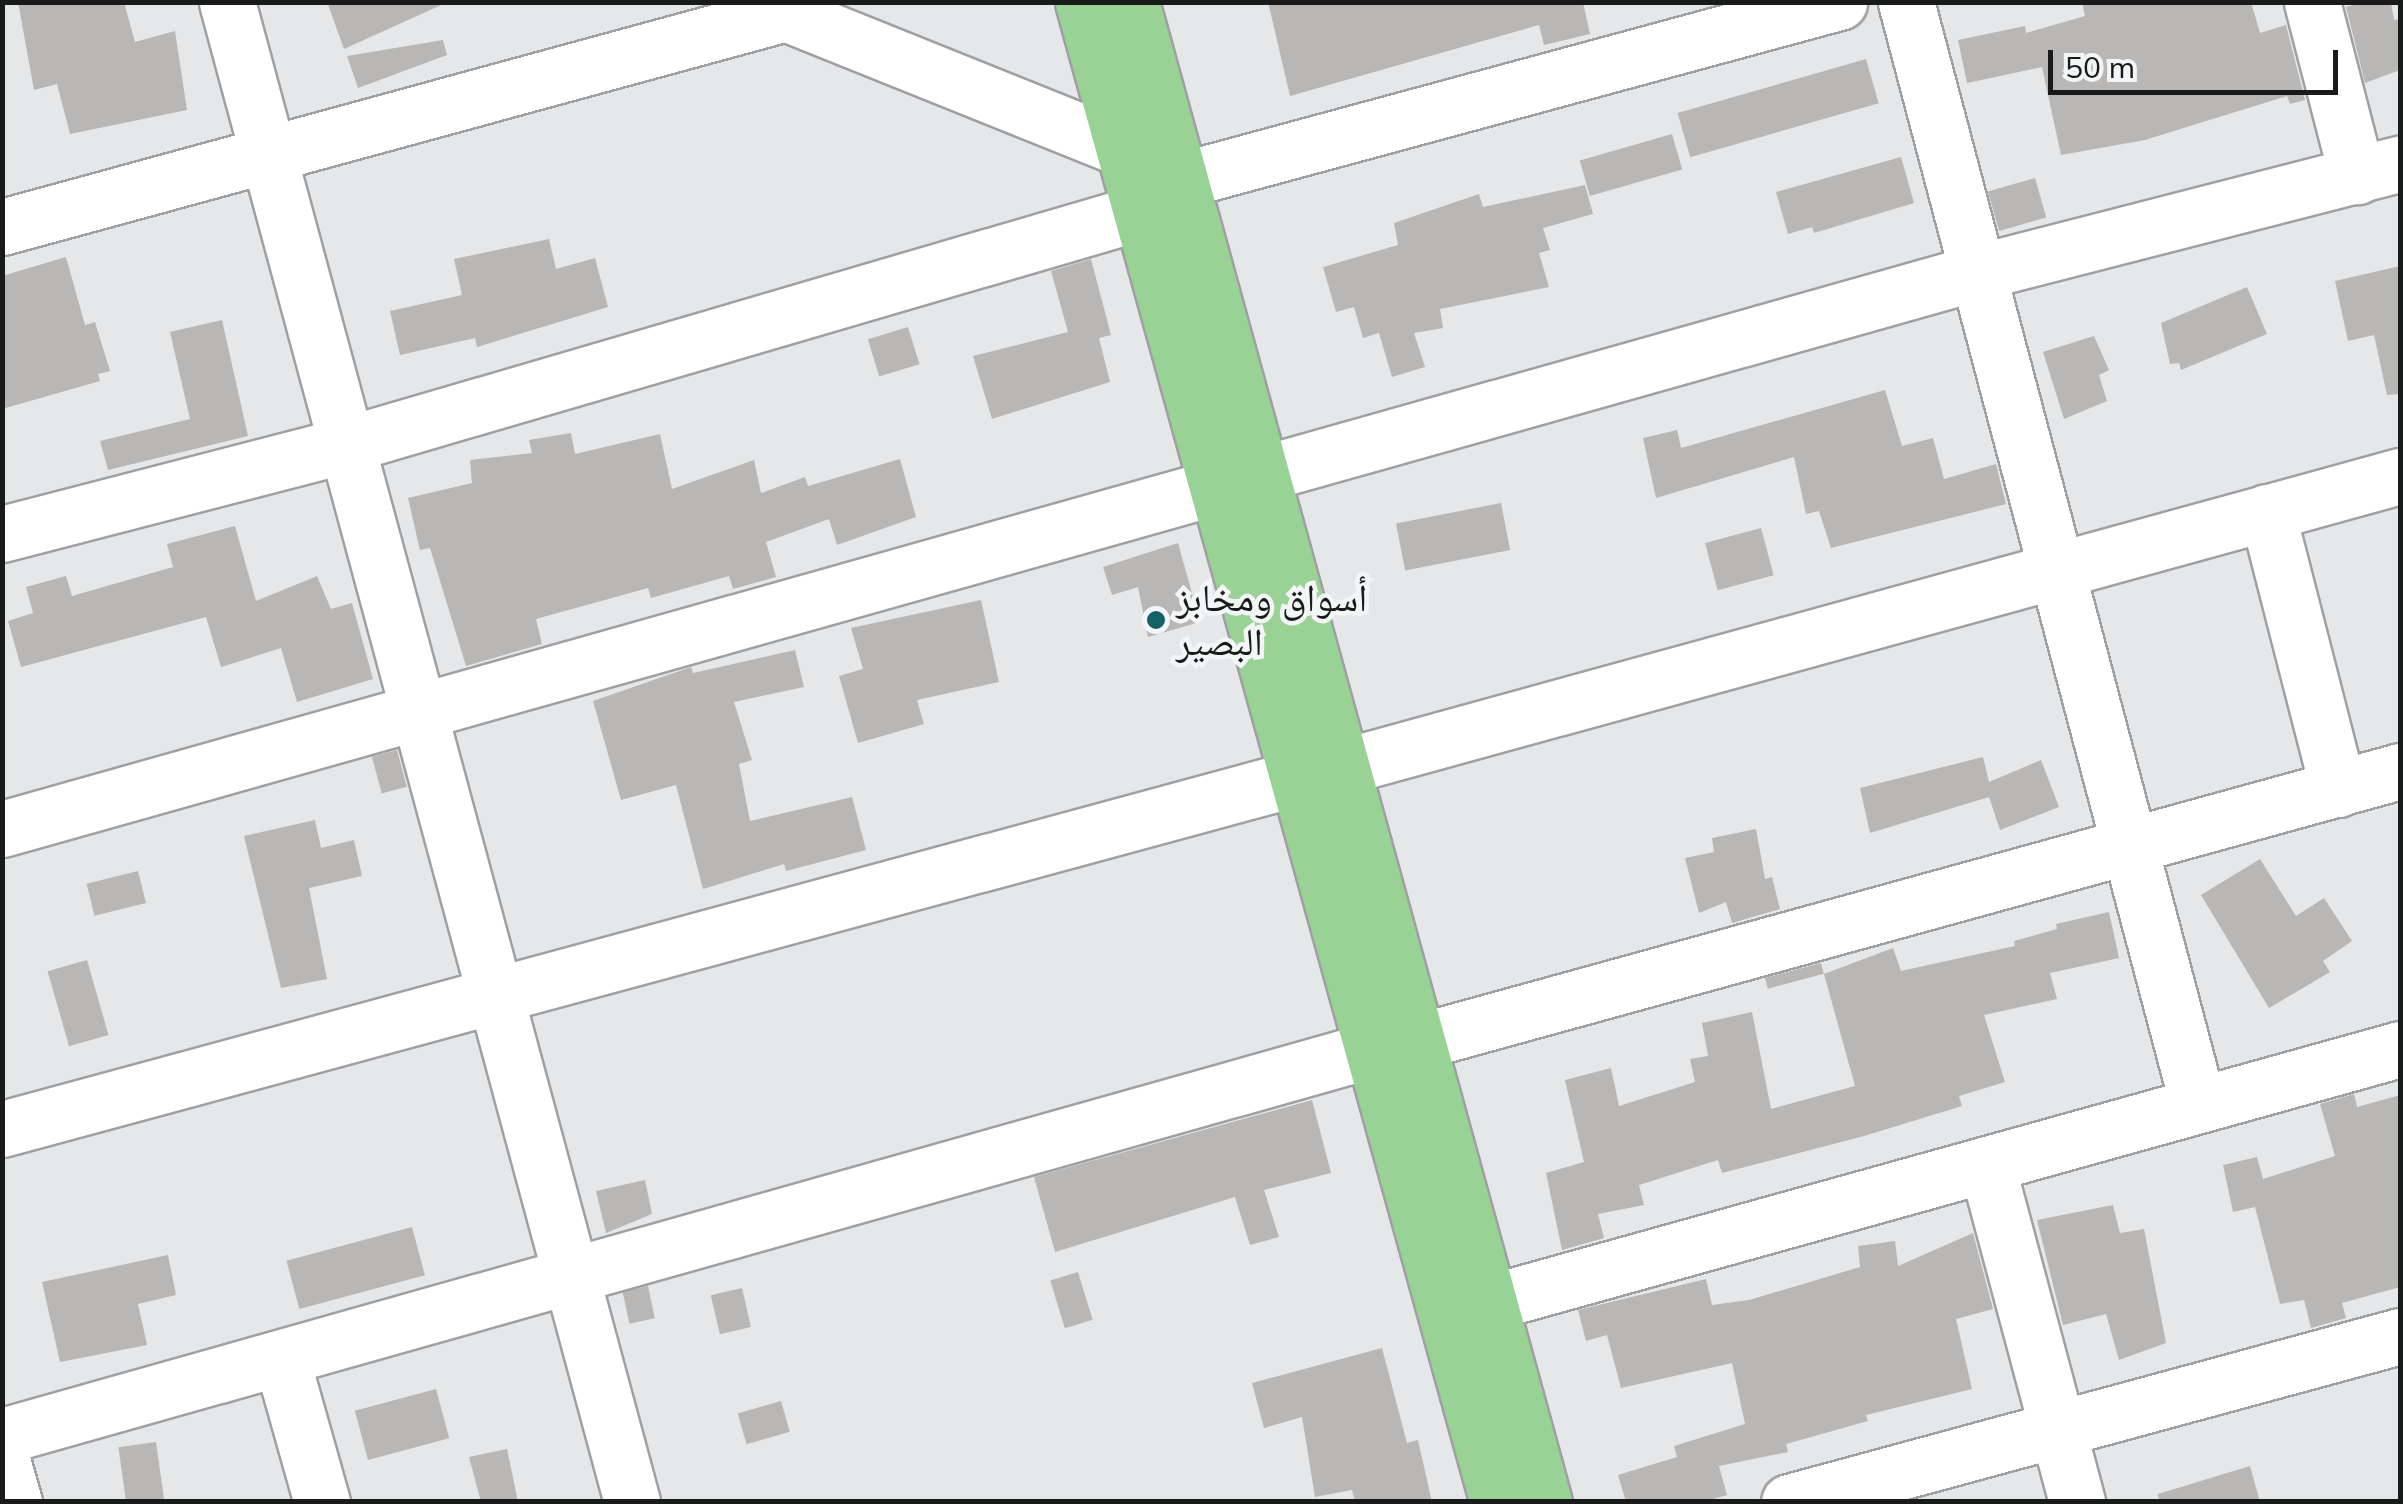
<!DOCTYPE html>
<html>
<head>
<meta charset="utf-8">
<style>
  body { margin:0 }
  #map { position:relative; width:2403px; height:1504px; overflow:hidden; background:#e6e7e9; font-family:Mulish,"Noto Naskh Arabic",sans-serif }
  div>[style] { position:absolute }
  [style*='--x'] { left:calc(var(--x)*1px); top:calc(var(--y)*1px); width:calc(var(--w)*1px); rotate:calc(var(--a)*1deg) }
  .building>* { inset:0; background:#b8b7b5; transform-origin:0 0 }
  .roads { filter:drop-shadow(2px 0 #9fa0a2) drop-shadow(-2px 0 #9fa0a2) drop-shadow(0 2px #9fa0a2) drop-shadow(0 -2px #9fa0a2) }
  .minor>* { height:55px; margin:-27.5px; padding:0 27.5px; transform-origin:27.5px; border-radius:27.5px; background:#fff }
  .major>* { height:55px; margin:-27.5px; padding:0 27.5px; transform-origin:27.5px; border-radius:27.5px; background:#98d395 }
  .dots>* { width:28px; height:28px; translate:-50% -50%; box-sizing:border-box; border:5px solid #f4f5f7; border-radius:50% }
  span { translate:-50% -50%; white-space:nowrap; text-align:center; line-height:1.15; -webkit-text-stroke:9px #f4f5f7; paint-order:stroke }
  .poi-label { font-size:38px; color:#191a1a }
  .left { translate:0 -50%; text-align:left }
  .frame { position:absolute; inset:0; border:5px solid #191a1a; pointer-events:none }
  .scale { position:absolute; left:2048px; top:50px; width:290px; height:45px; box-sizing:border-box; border:5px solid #191a1a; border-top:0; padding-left:12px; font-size:30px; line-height:35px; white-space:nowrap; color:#191a1a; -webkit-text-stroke:8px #f4f5f7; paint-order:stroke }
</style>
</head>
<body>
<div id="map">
  <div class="building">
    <div style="clip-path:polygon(18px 2px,124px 2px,135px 42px,175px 31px,187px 110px,70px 134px,57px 84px,34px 90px)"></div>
    <div style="clip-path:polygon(327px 2px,448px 2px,344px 49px)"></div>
    <div style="clip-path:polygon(1268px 2px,1583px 2px,1590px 34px,1544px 45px,1539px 25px,1290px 96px)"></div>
    <div style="clip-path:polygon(2082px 2px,2251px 2px,2260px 33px,2286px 25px,2305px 100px,2290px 104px,2287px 96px,2145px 140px,2061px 155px,2042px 67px,1967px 83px,1958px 40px,2025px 26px,2026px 33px,2085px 16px)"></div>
    <div style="clip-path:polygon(2364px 2px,2391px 2px,2394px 20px,2400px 19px,2400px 70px,2365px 83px,2346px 7px)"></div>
    <div style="clip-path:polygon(443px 40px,447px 55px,358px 88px,347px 56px)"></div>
    <div style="left:1866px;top:59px;width:46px;height:196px;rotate:74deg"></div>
    <div style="left:1672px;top:134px;width:37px;height:96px;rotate:74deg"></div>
    <div style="clip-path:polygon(1901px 157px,1914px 203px,1814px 233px,1812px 227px,1788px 234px,1776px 192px)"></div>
    <div style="left:2035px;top:178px;width:41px;height:49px;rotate:74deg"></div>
    <div style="clip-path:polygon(1585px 185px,1593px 214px,1543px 228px,1550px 250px,1539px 253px,1549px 287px,1440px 309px,1443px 328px,1414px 333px,1425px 367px,1392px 377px,1379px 333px,1363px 338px,1354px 307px,1336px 312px,1323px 267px,1398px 245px,1394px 223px,1479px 194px,1483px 207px)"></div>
    <div style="clip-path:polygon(549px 239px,556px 269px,595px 258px,608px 307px,477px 347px,475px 338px,400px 355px,390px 311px,462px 295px,454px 259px)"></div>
    <div style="clip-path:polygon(66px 257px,85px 325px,95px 322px,110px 371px,98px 374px,100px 381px,2px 409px,2px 276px)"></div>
    <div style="clip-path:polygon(1091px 259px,1111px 335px,1099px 338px,1110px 382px,992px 419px,973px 356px,1068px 332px,1051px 271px)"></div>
    <div style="clip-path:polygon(2400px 266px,2400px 394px,2387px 395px,2374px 335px,2348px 341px,2335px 281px)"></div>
    <div style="clip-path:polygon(2247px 287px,2267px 334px,2181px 370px,2179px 363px,2170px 364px,2161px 323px)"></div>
    <div style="clip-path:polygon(222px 320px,248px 436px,108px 470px,100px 441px,190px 419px,170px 332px)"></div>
    <div style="left:908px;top:327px;width:39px;height:42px;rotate:73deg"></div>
    <div style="clip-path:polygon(2094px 336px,2109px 370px,2099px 375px,2107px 401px,2064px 419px,2043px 352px)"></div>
    <div style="clip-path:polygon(1885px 390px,1902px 446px,1933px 438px,1944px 479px,1996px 464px,2006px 504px,1831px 548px,1819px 511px,1806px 514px,1794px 457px,1656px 498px,1643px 438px,1677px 430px,1681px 448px)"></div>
    <div style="clip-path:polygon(571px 433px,575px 454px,660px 434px,672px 489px,754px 460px,761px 493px,805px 477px,808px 486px,900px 459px,916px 517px,837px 545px,829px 519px,766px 542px,776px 577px,733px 589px,729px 576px,651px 598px,648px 588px,536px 619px,542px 644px,466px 666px,430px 548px,420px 550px,408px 498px,472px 483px,470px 460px,532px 453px,529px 440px)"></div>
    <div style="left:1501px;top:503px;width:48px;height:107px;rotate:79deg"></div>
    <div style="clip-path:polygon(235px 526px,256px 601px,317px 576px,331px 609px,352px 603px,373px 679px,297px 702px,281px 648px,221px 667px,206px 617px,21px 667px,8px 621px,33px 613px,26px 587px,66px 576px,72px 596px,173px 567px,167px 544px)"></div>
    <div style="left:1761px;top:528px;width:49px;height:58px;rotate:75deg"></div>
    <div style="clip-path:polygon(1178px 543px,1200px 622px,1148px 637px,1138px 587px,1112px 595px,1103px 567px)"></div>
    <div style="clip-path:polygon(981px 600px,999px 682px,917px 700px,924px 724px,858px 743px,839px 676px,863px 669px,851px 628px)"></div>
    <div style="clip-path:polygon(795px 650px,804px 687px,734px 702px,752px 760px,739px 764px,750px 821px,852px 797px,866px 850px,786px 871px,784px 864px,703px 889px,676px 785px,621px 800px,593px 701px,691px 667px,693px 673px)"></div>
    <div style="left:397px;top:750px;width:38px;height:26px;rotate:75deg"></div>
    <div style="clip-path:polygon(1983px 757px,1989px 782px,2041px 760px,2059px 807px,2000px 830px,1989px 797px,1870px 833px,1860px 788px)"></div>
    <div style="clip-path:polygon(315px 820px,321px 848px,354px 840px,362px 876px,309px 888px,327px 979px,281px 988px,244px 836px)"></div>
    <div style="clip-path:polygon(1756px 829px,1765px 879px,1772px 877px,1780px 909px,1732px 923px,1726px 902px,1699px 913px,1685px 858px,1714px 852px,1712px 838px)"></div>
    <div style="clip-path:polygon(2260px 859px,2296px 916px,2324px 898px,2352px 941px,2323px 961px,2330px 972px,2269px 1008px,2201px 895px)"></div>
    <div style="left:138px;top:871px;width:33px;height:53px;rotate:76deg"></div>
    <div style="clip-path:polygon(2109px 912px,2119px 958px,2050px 973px,2057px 999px,1984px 1015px,2005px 1082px,1959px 1096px,1962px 1106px,1864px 1136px,1722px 1173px,1718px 1160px,1639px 1185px,1644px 1205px,1598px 1214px,1604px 1238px,1562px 1250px,1546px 1173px,1584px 1162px,1565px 1080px,1611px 1068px,1619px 1106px,1695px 1082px,1690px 1059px,1708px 1056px,1702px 1023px,1752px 1012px,1771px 1109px,1855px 1086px,1824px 974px,1893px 948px,1901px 971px,2015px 946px,2014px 941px,2057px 929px,2056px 924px)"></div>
    <div style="left:87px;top:960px;width:78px;height:41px;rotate:74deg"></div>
    <div style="left:1821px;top:963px;width:11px;height:58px;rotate:75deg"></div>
    <div style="clip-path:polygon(2354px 1094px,2357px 1107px,2400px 1095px,2400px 1287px,2342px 1303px,2346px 1318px,2311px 1328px,2304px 1300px,2280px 1304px,2255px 1207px,2233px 1212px,2223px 1165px,2257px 1157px,2263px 1179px,2335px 1156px,2320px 1104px)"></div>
    <div style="clip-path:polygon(1312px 1100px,1331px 1173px,1264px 1190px,1279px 1237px,1250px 1245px,1235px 1197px,1055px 1252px,1034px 1177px)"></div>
    <div style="clip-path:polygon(645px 1180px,652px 1214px,606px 1233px,596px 1191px)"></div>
    <div style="clip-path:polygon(2113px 1205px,2120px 1233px,2144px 1229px,2166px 1343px,2119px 1360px,2106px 1314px,2063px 1325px,2037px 1220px)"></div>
    <div style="left:412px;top:1227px;width:50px;height:130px;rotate:75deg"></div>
    <div style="clip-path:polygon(1973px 1233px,1993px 1309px,1956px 1319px,1972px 1389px,1866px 1415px,1868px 1421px,1786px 1444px,1788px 1452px,1719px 1466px,1727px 1495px,1703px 1502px,1626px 1502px,1618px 1475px,1677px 1457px,1674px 1446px,1745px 1424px,1732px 1363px,1621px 1388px,1607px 1335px,1586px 1341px,1578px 1310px,1706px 1279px,1712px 1305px,1749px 1300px,1860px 1267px,1858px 1246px,1895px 1241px,1898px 1266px)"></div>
    <div style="clip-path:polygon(168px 1255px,176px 1295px,138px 1304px,147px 1345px,60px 1362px,42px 1282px)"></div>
    <div style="left:1078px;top:1272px;width:50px;height:29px;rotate:73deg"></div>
    <div style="left:648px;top:1286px;width:33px;height:26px;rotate:78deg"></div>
    <div style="left:742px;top:1288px;width:40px;height:32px;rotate:77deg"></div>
    <div style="clip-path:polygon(1382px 1348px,1407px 1443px,1418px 1440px,1432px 1502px,1355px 1502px,1352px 1490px,1315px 1497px,1302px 1417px,1264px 1428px,1252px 1383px)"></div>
    <div style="left:436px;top:1389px;width:51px;height:84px;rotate:75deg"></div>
    <div style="left:781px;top:1401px;width:32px;height:45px;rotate:74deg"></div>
    <div style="left:156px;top:1442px;width:60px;height:38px;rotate:82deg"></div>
    <div style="clip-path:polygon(507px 1449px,518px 1502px,481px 1502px,469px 1457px)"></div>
    <div style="clip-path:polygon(2250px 1466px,2260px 1502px,2159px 1502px,2158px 1494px)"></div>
  </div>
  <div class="roads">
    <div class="minor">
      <div style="--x:227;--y:2;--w:1554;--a:74.89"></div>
      <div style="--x:758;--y:2;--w:393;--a:21.9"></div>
      <div style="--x:1906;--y:2;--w:1141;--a:75.17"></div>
      <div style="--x:2312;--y:2;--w:180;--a:75.5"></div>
      <div style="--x:1182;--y:180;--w:681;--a:-15.16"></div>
      <div style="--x:2;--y:227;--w:813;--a:-15.27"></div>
      <div style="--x:2267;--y:512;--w:286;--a:75.6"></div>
      <div style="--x:2;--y:534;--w:354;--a:-14.5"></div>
      <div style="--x:345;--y:445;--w:829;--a:-16.32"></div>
      <div style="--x:1342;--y:767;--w:1097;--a:-15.38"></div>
      <div style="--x:2;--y:829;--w:2053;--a:-15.74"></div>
      <div style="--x:1978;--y:272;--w:436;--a:-14.4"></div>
      <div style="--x:1417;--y:1042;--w:1020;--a:-15.41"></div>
      <div style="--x:2;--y:1129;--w:1338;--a:-15.17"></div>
      <div style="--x:1987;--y:1166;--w:348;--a:75"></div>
      <div style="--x:1488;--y:1303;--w:947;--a:-15.56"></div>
      <div style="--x:282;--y:1361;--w:147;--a:74.2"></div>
      <div style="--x:2;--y:1436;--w:1422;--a:-15.75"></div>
      <div style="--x:2;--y:1460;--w:44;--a:74.1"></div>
      <div style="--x:1789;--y:1502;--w:633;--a:-15.2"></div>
    </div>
    <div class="major">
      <div style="--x:1083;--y:2;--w:1556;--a:74.54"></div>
      <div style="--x:1131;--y:2;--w:1556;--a:74.61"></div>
    </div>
  </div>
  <div class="dots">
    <div style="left:1156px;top:620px;background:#126268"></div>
  </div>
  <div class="poi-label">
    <span class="left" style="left:1176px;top:620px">أسواق ومخابز<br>البصير</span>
  </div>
  <div class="frame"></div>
  <div class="scale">50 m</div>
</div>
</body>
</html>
